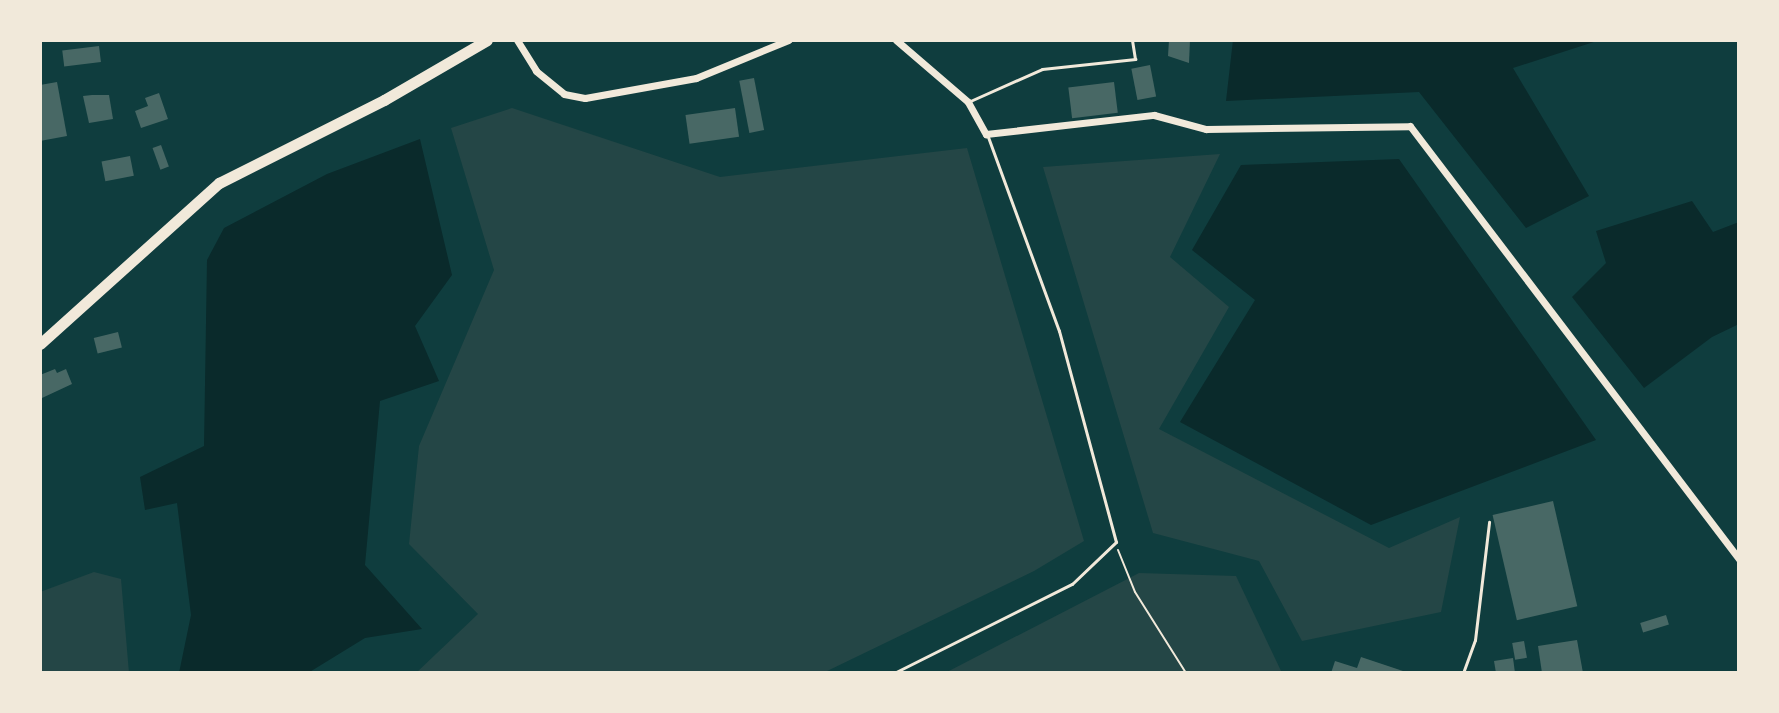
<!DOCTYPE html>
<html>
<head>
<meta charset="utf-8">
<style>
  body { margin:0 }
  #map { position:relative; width:1779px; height:713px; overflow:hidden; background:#0f3d3e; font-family:Roboto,sans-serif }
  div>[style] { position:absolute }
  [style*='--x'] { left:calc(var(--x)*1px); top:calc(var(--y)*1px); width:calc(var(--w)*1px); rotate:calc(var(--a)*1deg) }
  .green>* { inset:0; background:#244646 }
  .water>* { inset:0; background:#0a2a2b }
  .building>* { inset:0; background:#486865; transform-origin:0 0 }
  .path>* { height:2px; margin:-1px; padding:0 1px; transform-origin:1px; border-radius:1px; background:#f1e9da }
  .service>* { height:3px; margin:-1.5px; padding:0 1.5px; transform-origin:1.5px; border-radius:1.5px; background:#f1e9da }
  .minor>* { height:7px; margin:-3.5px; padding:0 3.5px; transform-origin:3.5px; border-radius:3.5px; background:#f1e9da }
  .trunk>* { height:11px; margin:-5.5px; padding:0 5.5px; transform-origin:5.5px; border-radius:5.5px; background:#f1e9da }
  span { translate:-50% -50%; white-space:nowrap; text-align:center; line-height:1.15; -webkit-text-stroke:8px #f1e9da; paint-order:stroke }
  .frame { position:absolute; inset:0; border:42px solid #f1e9da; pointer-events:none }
</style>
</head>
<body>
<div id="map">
  <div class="green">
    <div style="clip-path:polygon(512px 108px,720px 177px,967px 148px,1084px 541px,1034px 571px,823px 673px,416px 673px,478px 614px,409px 544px,419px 446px,494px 270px,451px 128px)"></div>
    <div style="clip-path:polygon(1220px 154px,1170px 257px,1229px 307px,1159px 429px,1389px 548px,1460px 517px,1441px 612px,1302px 641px,1259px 561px,1153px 533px,1043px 167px)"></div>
    <div style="clip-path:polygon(94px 572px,121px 579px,129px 673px,40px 673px,40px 592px)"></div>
    <div style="clip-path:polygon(1139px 573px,1236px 576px,1282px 673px,945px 673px)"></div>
  </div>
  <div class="water">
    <div style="clip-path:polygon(1233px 40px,1600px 40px,1513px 68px,1589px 196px,1526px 228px,1419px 92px,1226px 101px)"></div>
    <div style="clip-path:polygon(420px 139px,452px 275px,415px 326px,439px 381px,380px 401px,365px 565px,422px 629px,365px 638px,308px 673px,179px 673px,191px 615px,177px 503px,145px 510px,140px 477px,204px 446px,207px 260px,224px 228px,327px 174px)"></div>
    <div style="clip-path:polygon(1399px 159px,1596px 440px,1371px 525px,1180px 422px,1255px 300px,1192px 250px,1241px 165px)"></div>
    <div style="clip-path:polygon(1692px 201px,1713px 232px,1739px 222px,1739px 324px,1712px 337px,1644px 388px,1572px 297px,1606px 263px,1596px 231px)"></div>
  </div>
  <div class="building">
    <div style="clip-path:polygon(1169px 40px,1190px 40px,1189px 63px,1168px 56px)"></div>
    <div style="left:99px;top:46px;width:16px;height:37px;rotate:83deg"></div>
    <div style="left:1150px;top:65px;width:32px;height:19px;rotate:79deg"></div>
    <div style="left:754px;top:78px;width:53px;height:15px;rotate:79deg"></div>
    <div style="clip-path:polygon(57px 82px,67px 136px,40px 141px,40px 85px)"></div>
    <div style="left:1114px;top:82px;width:31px;height:46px;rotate:83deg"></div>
    <div style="clip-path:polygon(159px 93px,168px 119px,141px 128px,135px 111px,148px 106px,145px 98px)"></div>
    <div style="clip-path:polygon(92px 95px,109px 95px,113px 119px,89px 123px,83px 96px)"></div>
    <div style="left:735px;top:108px;width:29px;height:50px;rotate:82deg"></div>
    <div style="left:161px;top:145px;width:23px;height:9px;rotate:70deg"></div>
    <div style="left:130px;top:156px;width:20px;height:29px;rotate:79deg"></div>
    <div style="left:118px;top:332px;width:16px;height:25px;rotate:76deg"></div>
    <div style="clip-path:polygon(55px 369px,57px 373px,66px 369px,72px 384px,42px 398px,40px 375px)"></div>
    <div style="left:1553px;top:501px;width:108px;height:62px;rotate:77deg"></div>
    <div style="left:1666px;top:615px;width:10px;height:27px;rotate:73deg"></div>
    <div style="clip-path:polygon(1577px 640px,1583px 673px,1542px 673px,1538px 646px)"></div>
    <div style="left:1524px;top:641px;width:17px;height:12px;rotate:80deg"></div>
    <div style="clip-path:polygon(1361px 657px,1406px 672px,1406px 673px,1331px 673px,1335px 661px,1357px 668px)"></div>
    <div style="clip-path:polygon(1513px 658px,1515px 673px,1496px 673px,1494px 661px)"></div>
  </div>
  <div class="path">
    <div style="--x:1118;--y:550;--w:45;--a:68"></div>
    <div style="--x:1135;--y:592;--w:96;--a:57.8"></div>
  </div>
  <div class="service">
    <div style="--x:968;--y:102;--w:81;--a:-24"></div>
    <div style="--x:1042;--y:69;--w:94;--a:-6.1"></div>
    <div style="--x:1135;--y:59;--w:19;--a:-99"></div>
    <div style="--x:894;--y:673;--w:199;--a:-26.6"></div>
    <div style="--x:1072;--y:584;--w:61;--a:-43.7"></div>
    <div style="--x:1116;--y:542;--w:219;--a:-105.1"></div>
    <div style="--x:1059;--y:331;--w:207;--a:-110.1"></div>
    <div style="--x:1463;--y:673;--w:35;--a:-70"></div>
    <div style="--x:1475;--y:640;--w:119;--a:-83.2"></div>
  </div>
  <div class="minor">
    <div style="--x:517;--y:40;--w:36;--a:58"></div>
    <div style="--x:536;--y:71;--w:36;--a:39"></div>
    <div style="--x:564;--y:94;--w:21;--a:11"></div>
    <div style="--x:585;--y:98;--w:113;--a:-10.2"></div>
    <div style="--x:696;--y:78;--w:100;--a:-22.4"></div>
    <div style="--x:896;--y:40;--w:95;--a:40.7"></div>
    <div style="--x:968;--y:102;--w:37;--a:61"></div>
    <div style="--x:986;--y:134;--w:169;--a:-6.5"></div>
    <div style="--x:1154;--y:115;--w:54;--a:15.1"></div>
    <div style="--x:1206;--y:129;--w:204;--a:-0.8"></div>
    <div style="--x:1410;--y:126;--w:544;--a:52.77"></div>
  </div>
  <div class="trunk">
    <div style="--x:40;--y:344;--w:241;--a:-42"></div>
    <div style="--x:219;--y:183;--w:185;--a:-26.7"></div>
    <div style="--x:384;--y:100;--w:119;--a:-30.2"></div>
  </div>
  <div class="frame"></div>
</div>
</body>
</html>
